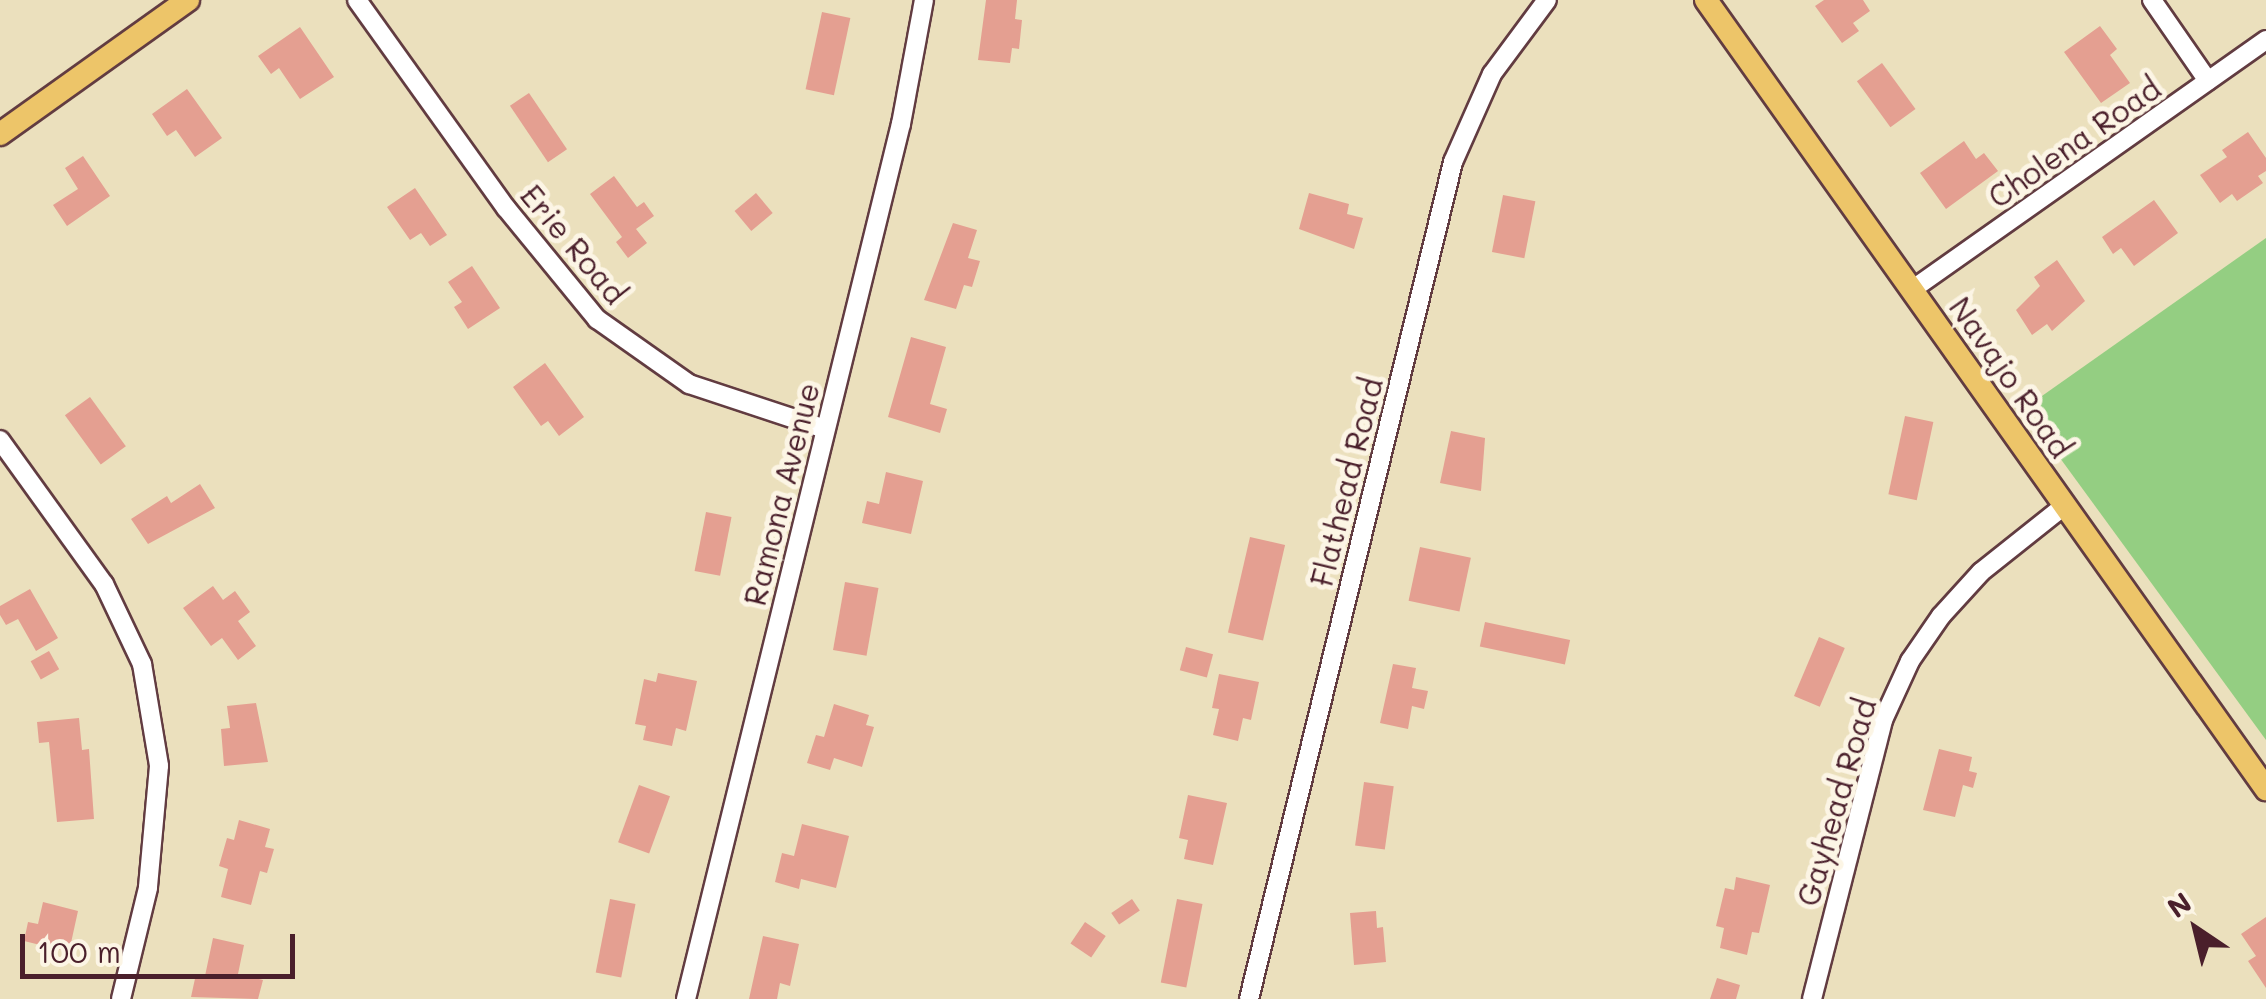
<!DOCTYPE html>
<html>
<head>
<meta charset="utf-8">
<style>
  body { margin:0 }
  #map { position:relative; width:2266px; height:999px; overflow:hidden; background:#ebe0bd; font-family:Mali,sans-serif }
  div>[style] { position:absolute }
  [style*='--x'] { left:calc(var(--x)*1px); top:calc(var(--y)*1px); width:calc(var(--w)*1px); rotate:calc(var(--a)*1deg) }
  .green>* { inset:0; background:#94ce82 }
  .building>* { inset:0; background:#e49f91; transform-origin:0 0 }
  .roads { filter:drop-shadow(2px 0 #623c41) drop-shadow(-2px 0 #623c41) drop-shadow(0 2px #623c41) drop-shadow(0 -2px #623c41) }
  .minor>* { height:18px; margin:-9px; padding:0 9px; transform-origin:9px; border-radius:9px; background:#fff }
  .major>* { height:22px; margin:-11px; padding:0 11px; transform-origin:11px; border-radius:11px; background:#edc569 }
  span { translate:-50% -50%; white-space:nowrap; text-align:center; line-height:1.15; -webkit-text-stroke:10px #fcf5e5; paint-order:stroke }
  .street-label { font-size:30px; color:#4a1f2b }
  .north { position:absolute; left:2146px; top:879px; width:100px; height:100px; -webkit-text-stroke:8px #fcf5e5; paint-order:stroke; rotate:325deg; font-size:28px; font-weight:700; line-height:40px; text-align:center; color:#4a1f2b }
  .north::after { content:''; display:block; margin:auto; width:35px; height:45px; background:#4a1f2b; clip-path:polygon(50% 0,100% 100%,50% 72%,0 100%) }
  .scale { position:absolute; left:20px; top:934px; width:275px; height:45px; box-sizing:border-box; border:5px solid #4a1f2b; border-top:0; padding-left:12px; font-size:30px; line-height:35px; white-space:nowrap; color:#4a1f2b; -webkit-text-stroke:8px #fcf5e5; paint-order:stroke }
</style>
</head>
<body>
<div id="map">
  <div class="green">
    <div style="clip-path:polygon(2266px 238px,2266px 740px,2060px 458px,2032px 403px)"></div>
  </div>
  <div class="building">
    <div style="clip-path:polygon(986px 0,1017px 0,1015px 19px,1022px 20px,1019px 49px,1012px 48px,1010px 63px,978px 60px)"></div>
    <div style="clip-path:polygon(1824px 0,1863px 0,1870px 11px,1853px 23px,1859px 31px,1842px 43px,1815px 6px)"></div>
    <div style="left:822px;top:12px;width:29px;height:79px;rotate:12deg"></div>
    <div style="clip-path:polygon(2100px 26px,2117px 49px,2110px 55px,2130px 83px,2101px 103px,2064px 52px)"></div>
    <div style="clip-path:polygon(300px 27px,334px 77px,300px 99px,279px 68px,271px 74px,258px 56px)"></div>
    <div style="left:1882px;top:63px;width:57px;height:31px;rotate:54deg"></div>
    <div style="clip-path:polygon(187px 89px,222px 138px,195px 157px,176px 130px,167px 136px,152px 114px)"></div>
    <div style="left:529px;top:93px;width:68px;height:23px;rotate:56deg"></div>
    <div style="clip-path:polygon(2248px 132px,2266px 158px,2266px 171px,2258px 176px,2263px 183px,2237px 201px,2232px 194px,2220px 203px,2200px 175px,2227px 157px,2222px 150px)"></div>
    <div style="clip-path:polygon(1964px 141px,1976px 159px,1984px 153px,1998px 171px,1946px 209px,1920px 173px)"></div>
    <div style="clip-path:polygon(83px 156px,110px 196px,67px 226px,53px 205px,78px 189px,65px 168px)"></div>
    <div style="clip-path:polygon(614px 176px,637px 207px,644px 202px,654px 216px,636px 229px,647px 243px,628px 258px,616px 242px,622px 237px,590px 194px)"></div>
    <div style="clip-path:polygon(415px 188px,447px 235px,430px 246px,421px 233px,410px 240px,387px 207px)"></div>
    <div style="left:756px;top:193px;width:26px;height:28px;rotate:50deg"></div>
    <div style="clip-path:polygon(1309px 193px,1349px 204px,1347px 214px,1363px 218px,1354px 249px,1299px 229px)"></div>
    <div style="left:1503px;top:195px;width:33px;height:58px;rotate:11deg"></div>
    <div style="clip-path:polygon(2154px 200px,2178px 233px,2134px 266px,2121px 248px,2113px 254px,2102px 237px)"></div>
    <div style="clip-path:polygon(953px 223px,977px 230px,968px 258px,980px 261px,972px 287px,964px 285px,956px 309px,924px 300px)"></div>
    <div style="clip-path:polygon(2057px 260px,2085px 301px,2052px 331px,2047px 324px,2032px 335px,2016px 310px,2040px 286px,2034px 277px)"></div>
    <div style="clip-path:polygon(472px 266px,500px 308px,468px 329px,454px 307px,462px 302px,448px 282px)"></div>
    <div style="clip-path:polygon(911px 337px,946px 347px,930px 404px,947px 409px,940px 433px,888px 417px)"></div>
    <div style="clip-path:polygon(545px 363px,584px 417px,559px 436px,548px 421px,541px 426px,513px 387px)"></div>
    <div style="left:90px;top:397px;width:61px;height:31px;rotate:54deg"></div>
    <div style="left:1905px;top:416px;width:29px;height:80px;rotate:12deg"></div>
    <div style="clip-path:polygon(1451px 431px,1485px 438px,1481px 491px,1440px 483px)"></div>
    <div style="clip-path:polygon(886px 472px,923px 481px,911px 534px,862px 523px,867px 501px,879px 504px)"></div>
    <div style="clip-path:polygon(200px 484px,215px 508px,148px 544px,131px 519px,167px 496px,171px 503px)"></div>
    <div style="left:706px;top:512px;width:26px;height:60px;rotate:11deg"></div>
    <div style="left:1250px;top:537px;width:36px;height:98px;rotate:13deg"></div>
    <div style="left:1420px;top:547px;width:52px;height:55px;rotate:12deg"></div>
    <div style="left:845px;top:582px;width:34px;height:69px;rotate:10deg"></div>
    <div style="clip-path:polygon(213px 586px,223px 600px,235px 591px,250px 612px,238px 621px,256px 646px,238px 660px,222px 638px,211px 646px,183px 608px)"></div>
    <div style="clip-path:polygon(30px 589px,58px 638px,36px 651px,18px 619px,6px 625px,0 615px,0 606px)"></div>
    <div style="left:1485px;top:622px;width:87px;height:25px;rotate:12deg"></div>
    <div style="left:1819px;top:637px;width:28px;height:64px;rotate:23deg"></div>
    <div style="left:1186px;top:647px;width:28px;height:24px;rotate:15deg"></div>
    <div style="left:49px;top:651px;width:21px;height:21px;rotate:61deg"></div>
    <div style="clip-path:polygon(1393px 664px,1416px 668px,1412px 688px,1428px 691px,1424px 709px,1412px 706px,1408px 729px,1380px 723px)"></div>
    <div style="clip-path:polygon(658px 673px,697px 681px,686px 731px,676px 728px,672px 746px,643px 740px,646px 726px,635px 724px,644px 679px,656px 682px)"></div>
    <div style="clip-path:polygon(1219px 674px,1259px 682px,1251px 720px,1243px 718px,1238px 741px,1213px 735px,1219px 709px,1212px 708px)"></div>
    <div style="clip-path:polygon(256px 703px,268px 762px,224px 766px,221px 729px,230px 728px,227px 706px)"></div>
    <div style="clip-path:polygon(834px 704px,869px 715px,866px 725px,874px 727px,862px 767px,834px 758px,830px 770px,807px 763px,816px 735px,824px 737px)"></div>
    <div style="clip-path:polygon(79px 718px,82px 750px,89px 749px,94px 819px,57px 822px,49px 742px,39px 743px,37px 722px)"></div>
    <div style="clip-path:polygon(1939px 749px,1972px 757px,1969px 771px,1977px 773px,1973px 788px,1963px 785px,1955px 817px,1923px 810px)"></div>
    <div style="left:1364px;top:782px;width:30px;height:64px;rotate:8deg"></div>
    <div style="left:639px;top:785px;width:33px;height:61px;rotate:20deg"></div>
    <div style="clip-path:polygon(1188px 795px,1227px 803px,1213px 865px,1184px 859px,1188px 840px,1179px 838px)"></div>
    <div style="clip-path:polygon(239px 820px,270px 829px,265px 847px,274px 849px,267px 873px,260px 871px,251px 905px,221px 897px,228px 869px,219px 866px,227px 838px,234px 840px)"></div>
    <div style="clip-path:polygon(802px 824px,849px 836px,836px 888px,801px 879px,799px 889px,775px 882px,782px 853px,794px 856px)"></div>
    <div style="clip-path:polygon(1736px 877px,1770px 885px,1759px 933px,1752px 932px,1747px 955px,1720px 948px,1724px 928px,1716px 926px,1725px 888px,1734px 890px)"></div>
    <div style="left:610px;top:899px;width:26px;height:75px;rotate:11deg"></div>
    <div style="left:1132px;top:899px;width:14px;height:25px;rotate:56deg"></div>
    <div style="left:1177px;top:899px;width:26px;height:85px;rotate:11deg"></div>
    <div style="clip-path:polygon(43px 902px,78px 911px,69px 952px,24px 941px,28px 922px,38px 924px)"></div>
    <div style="clip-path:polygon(1376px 911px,1377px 928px,1383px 927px,1386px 962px,1354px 965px,1350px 913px)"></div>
    <div style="clip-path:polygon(2266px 917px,2266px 988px,2248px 961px,2256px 956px,2241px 934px)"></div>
    <div style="left:1085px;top:922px;width:25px;height:26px;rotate:34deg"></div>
    <div style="clip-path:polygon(763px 936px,799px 944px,790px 986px,780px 983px,777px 999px,749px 999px)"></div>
    <div style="clip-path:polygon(213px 938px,244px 945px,238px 974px,263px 980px,258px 999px,191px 997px,196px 974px,205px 976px)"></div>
    <div style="clip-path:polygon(1717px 978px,1740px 985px,1736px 999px,1710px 999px)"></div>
  </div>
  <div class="roads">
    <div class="minor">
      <div style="--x:357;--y:0;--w:256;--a:54.4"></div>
      <div style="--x:506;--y:208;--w:144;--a:50.7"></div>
      <div style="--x:597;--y:319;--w:113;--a:35.2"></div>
      <div style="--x:689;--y:384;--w:143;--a:18.3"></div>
      <div style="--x:2152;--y:0;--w:98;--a:55.3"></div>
      <div style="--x:1913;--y:289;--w:432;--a:-35.2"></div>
      <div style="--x:0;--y:440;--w:178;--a:54.2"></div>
      <div style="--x:104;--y:584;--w:89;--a:64.6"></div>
      <div style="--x:142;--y:664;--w:103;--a:80.5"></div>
      <div style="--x:159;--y:766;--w:122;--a:95.2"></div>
      <div style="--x:148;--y:888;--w:114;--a:103.7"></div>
      <div style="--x:686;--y:999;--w:901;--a:-76.2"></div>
      <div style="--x:901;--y:124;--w:126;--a:-79.5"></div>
      <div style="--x:1249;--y:999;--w:862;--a:-76.3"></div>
      <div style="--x:1453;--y:162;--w:96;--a:-66.1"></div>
      <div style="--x:1492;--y:74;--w:92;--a:-53.4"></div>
      <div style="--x:1812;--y:999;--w:288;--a:-75.7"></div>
      <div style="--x:1883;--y:720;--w:65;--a:-65.4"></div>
      <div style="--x:1910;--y:661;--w:55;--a:-55.4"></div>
      <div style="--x:1941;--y:616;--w:59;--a:-47.7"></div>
      <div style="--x:1981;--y:572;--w:106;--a:-38.5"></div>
    </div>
    <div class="major">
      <div style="--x:1706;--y:0;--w:968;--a:54.63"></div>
      <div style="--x:0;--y:134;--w:231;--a:-35.5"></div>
    </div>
  </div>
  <div class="street-label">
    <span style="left:2074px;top:142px;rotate:-35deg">Cholena Road</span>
    <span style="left:574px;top:244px;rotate:50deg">Erie Road</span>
    <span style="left:2011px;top:377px;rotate:55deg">Navajo Road</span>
    <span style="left:1346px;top:482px;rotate:-76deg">Flathead Road</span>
    <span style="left:781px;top:494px;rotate:-76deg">Ramona Avenue</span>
    <span style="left:1836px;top:802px;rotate:-74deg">Gayhead Road</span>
  </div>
  <div class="north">N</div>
  <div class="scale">100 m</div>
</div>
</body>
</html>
